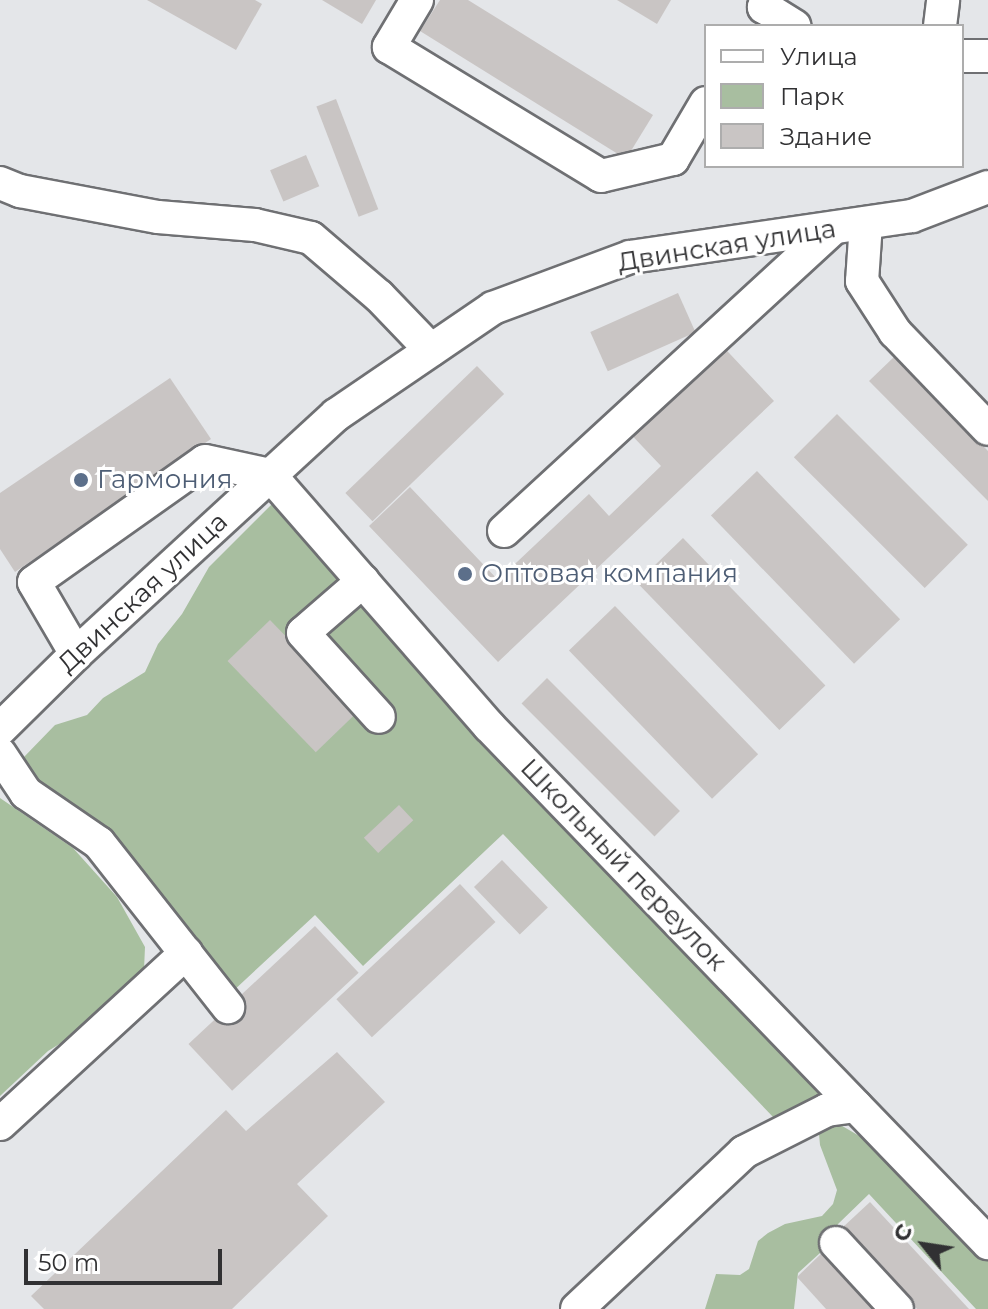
<!DOCTYPE html>
<html>
<head>
<meta charset="utf-8">
<style>
  body { margin:0 }
  #map { position:relative; width:988px; height:1309px; overflow:hidden; background:#e4e6e9; font-family:Montserrat,sans-serif }
  div>[style] { position:absolute }
  [style*='--x'] { left:calc(var(--x)*1px); top:calc(var(--y)*1px); width:calc(var(--w)*1px); rotate:calc(var(--a)*1deg) }
  .green>* { inset:0; background:#a8bea0 }
  .forest>* { inset:0; background:#a8c09f }
  .building>* { inset:0; background:#c9c5c4; transform-origin:0 0 }
  .roads { filter:drop-shadow(2px 0 #6f7073) drop-shadow(-2px 0 #6f7073) drop-shadow(0 2px #6f7073) drop-shadow(0 -2px #6f7073) }
  .minor>* { height:32px; margin:-16px; padding:0 16px; transform-origin:16px; border-radius:16px; background:#fff }
  .dots>* { width:22px; height:22px; translate:-50% -50%; box-sizing:border-box; border:4px solid #fff; border-radius:50% }
  span { translate:-50% -50%; white-space:nowrap; text-align:center; line-height:1.15; -webkit-text-stroke:6px #fff; paint-order:stroke }
  .street-label { font-size:26px; color:#313133 }
  .service-label { font-size:26px; color:#4e5e75 }
  .left { translate:0 -50%; text-align:left }
  .legend { position:absolute; left:704px; top:24px; width:260px; height:144px; box-sizing:border-box; background:#fff; border:2px solid #adadad; margin:0; padding:10px 14px; list-style:none; font-size:24px; color:#313133 }
  .legend li { display:flex; align-items:center; gap:16px; height:40px }
  .legend b { width:40px; border:2px solid #adadad }
  .north { position:absolute; left:884px; top:1205px; width:80px; height:80px; -webkit-text-stroke:6px #fff; paint-order:stroke; rotate:300deg; font-size:22px; font-weight:700; line-height:32px; text-align:center; color:#313133 }
  .north::after { content:''; display:block; margin:auto; width:28px; height:36px; background:#313133; clip-path:polygon(50% 0,100% 100%,50% 72%,0 100%) }
  .scale { position:absolute; left:24px; top:1249px; width:198px; height:36px; box-sizing:border-box; border:4px solid #313133; border-top:0; padding-left:10px; font-size:24px; line-height:28px; white-space:nowrap; color:#313133; -webkit-text-stroke:6px #fff; paint-order:stroke }
</style>
</head>
<body>
<div id="map">
  <div class="green">
    <div style="clip-path:polygon(278px 498px,823px 1086px,818px 1102px,798px 1116px,774px 1118px,503px 834px,363px 966px,315px 915px,232px 992px,113px 832px,38px 783px,23px 758px,55px 725px,87px 715px,103px 698px,145px 672px,158px 644px,182px 614px,209px 567px)"></div>
    <div style="clip-path:polygon(832px 1120px,873px 1144px,988px 1256px,988px 1309px,976px 1309px,869px 1194px,838px 1224px,831px 1243px,798px 1273px,794px 1309px,705px 1309px,716px 1274px,740px 1275px,749px 1269px,758px 1241px,768px 1233px,785px 1224px,822px 1216px,833px 1204px,837px 1190px,820px 1145px,818px 1123px)"></div>
  </div>
  <div class="forest">
    <div style="clip-path:polygon(0 798px,73px 848px,117px 897px,145px 947px,143px 993px,48px 1051px,0 1096px)"></div>
  </div>
  <div class="building">
    <div style="clip-path:polygon(147px 0,255px 0,262px 4px,236px 50px)"></div>
    <div style="clip-path:polygon(322px 0,376px 0,362px 24px)"></div>
    <div style="clip-path:polygon(440px 0,468px 0,653px 115px,626px 159px,420px 31px)"></div>
    <div style="clip-path:polygon(617px 0,671px 0,657px 24px)"></div>
    <div style="left:336px;top:99px;width:118px;height:21px;rotate:69deg"></div>
    <div style="left:306px;top:155px;width:34px;height:39px;rotate:67deg"></div>
    <div style="left:678px;top:293px;width:43px;height:96px;rotate:66deg"></div>
    <div style="clip-path:polygon(715px 338px,774px 401px,498px 662px,369px 526px,410px 487px,498px 580px,589px 494px,609px 516px,661px 466px,623px 426px)"></div>
    <div style="clip-path:polygon(895px 356px,988px 451px,988px 501px,869px 381px)"></div>
    <div style="left:477px;top:366px;width:39px;height:183px;rotate:46deg"></div>
    <div style="clip-path:polygon(170px 378px,211px 439px,15px 572px,0 549px,0 493px)"></div>
    <div style="left:837px;top:414px;width:185px;height:61px;rotate:45deg"></div>
    <div style="left:757px;top:471px;width:206px;height:64px;rotate:46deg"></div>
    <div style="left:683px;top:538px;width:205px;height:64px;rotate:46deg"></div>
    <div style="left:615px;top:606px;width:206px;height:64px;rotate:46deg"></div>
    <div style="left:270px;top:620px;width:127px;height:59px;rotate:46deg"></div>
    <div style="left:547px;top:678px;width:188px;height:36px;rotate:45deg"></div>
    <div style="left:399px;top:805px;width:21px;height:48px;rotate:47deg"></div>
    <div style="left:502px;top:860px;width:66px;height:39px;rotate:46deg"></div>
    <div style="left:460px;top:884px;width:52px;height:169px;rotate:47deg"></div>
    <div style="left:315px;top:926px;width:64px;height:173px;rotate:47deg"></div>
    <div style="clip-path:polygon(337px 1052px,385px 1102px,297px 1184px,328px 1216px,232px 1309px,44px 1309px,31px 1296px,226px 1110px,246px 1131px)"></div>
    <div style="clip-path:polygon(870px 1202px,969px 1309px,917px 1309px,842px 1228px)"></div>
    <div style="clip-path:polygon(824px 1251px,878px 1309px,826px 1309px,797px 1277px)"></div>
  </div>
  <div class="roads">
    <div class="minor">
      <div style="--x:417;--y:0;--w:55;--a:120.8"></div>
      <div style="--x:389;--y:47;--w:248;--a:31.3"></div>
      <div style="--x:601;--y:176;--w:74;--a:-13.3"></div>
      <div style="--x:673;--y:159;--w:65;--a:-59.5"></div>
      <div style="--x:767;--y:0;--w:8;--a:113"></div>
      <div style="--x:764;--y:7;--w:36;--a:32"></div>
      <div style="--x:940;--y:26;--w:26;--a:-83"></div>
      <div style="--x:962;--y:56;--w:26;--a:0"></div>
      <div style="--x:0;--y:183;--w:22;--a:22"></div>
      <div style="--x:20;--y:191;--w:140;--a:10.7"></div>
      <div style="--x:158;--y:217;--w:97;--a:4.7"></div>
      <div style="--x:255;--y:225;--w:57;--a:13.1"></div>
      <div style="--x:311;--y:238;--w:89;--a:40.5"></div>
      <div style="--x:379;--y:296;--w:75;--a:46.1"></div>
      <div style="--x:866;--y:223;--w:58;--a:93.9"></div>
      <div style="--x:862;--y:281;--w:61;--a:57.1"></div>
      <div style="--x:895;--y:332;--w:134;--a:46.2"></div>
      <div style="--x:504;--y:531;--w:448;--a:-42.6"></div>
      <div style="--x:363;--y:581;--w:79;--a:139.1"></div>
      <div style="--x:303;--y:633;--w:113;--a:47.9"></div>
      <div style="--x:76;--y:654;--w:83;--a:-120.3"></div>
      <div style="--x:34;--y:582;--w:209;--a:-35.3"></div>
      <div style="--x:205;--y:461;--w:66;--a:12.2"></div>
      <div style="--x:270;--y:475;--w:333;--a:48.9"></div>
      <div style="--x:489;--y:726;--w:719;--a:46.01"></div>
      <div style="--x:0;--y:729;--w:107;--a:-44.6"></div>
      <div style="--x:76;--y:654;--w:353;--a:-42.6"></div>
      <div style="--x:336;--y:415;--w:190;--a:-34.3"></div>
      <div style="--x:493;--y:308;--w:146;--a:-20.4"></div>
      <div style="--x:630;--y:257;--w:285;--a:-8.3"></div>
      <div style="--x:912;--y:216;--w:81;--a:-20.9"></div>
      <div style="--x:0;--y:754;--w:47;--a:56.3"></div>
      <div style="--x:26;--y:793;--w:88;--a:34.4"></div>
      <div style="--x:99;--y:843;--w:209;--a:51.8"></div>
      <div style="--x:0;--y:1124;--w:253;--a:-42.6"></div>
      <div style="--x:836;--y:1243;--w:90;--a:47.3"></div>
      <div style="--x:577;--y:1309;--w:229;--a:-43.2"></div>
      <div style="--x:744;--y:1152;--w:93;--a:-26.8"></div>
      <div style="--x:827;--y:1110;--w:29;--a:-8"></div>
    </div>
  </div>
  <div class="dots">
    <div style="left:81px;top:480px;background:#5c6f8a"></div>
    <div style="left:465px;top:574px;background:#5c6f8a"></div>
  </div>
  <div class="street-label">
    <span style="left:727px;top:246px;rotate:-9deg">Двинская улица</span>
    <span style="left:143px;top:593px;rotate:-43deg">Двинская улица</span>
    <span style="left:623px;top:865px;rotate:46deg">Школьный переулок</span>
  </div>
  <div class="service-label">
    <span class="left" style="left:97px;top:480px">Гармония</span>
    <span class="left" style="left:481px;top:574px">Оптовая компания</span>
  </div>
  <ul class="legend">
  <li><b style="height:10px;background:#fff"></b>Улица</li>
  <li><b style="height:22px;background:#a8bea0"></b>Парк</li>
  <li><b style="height:22px;background:#c9c5c4"></b>Здание</li>
  </ul>
  <div class="north">С</div>
  <div class="scale">50 m</div>
</div>
</body>
</html>
